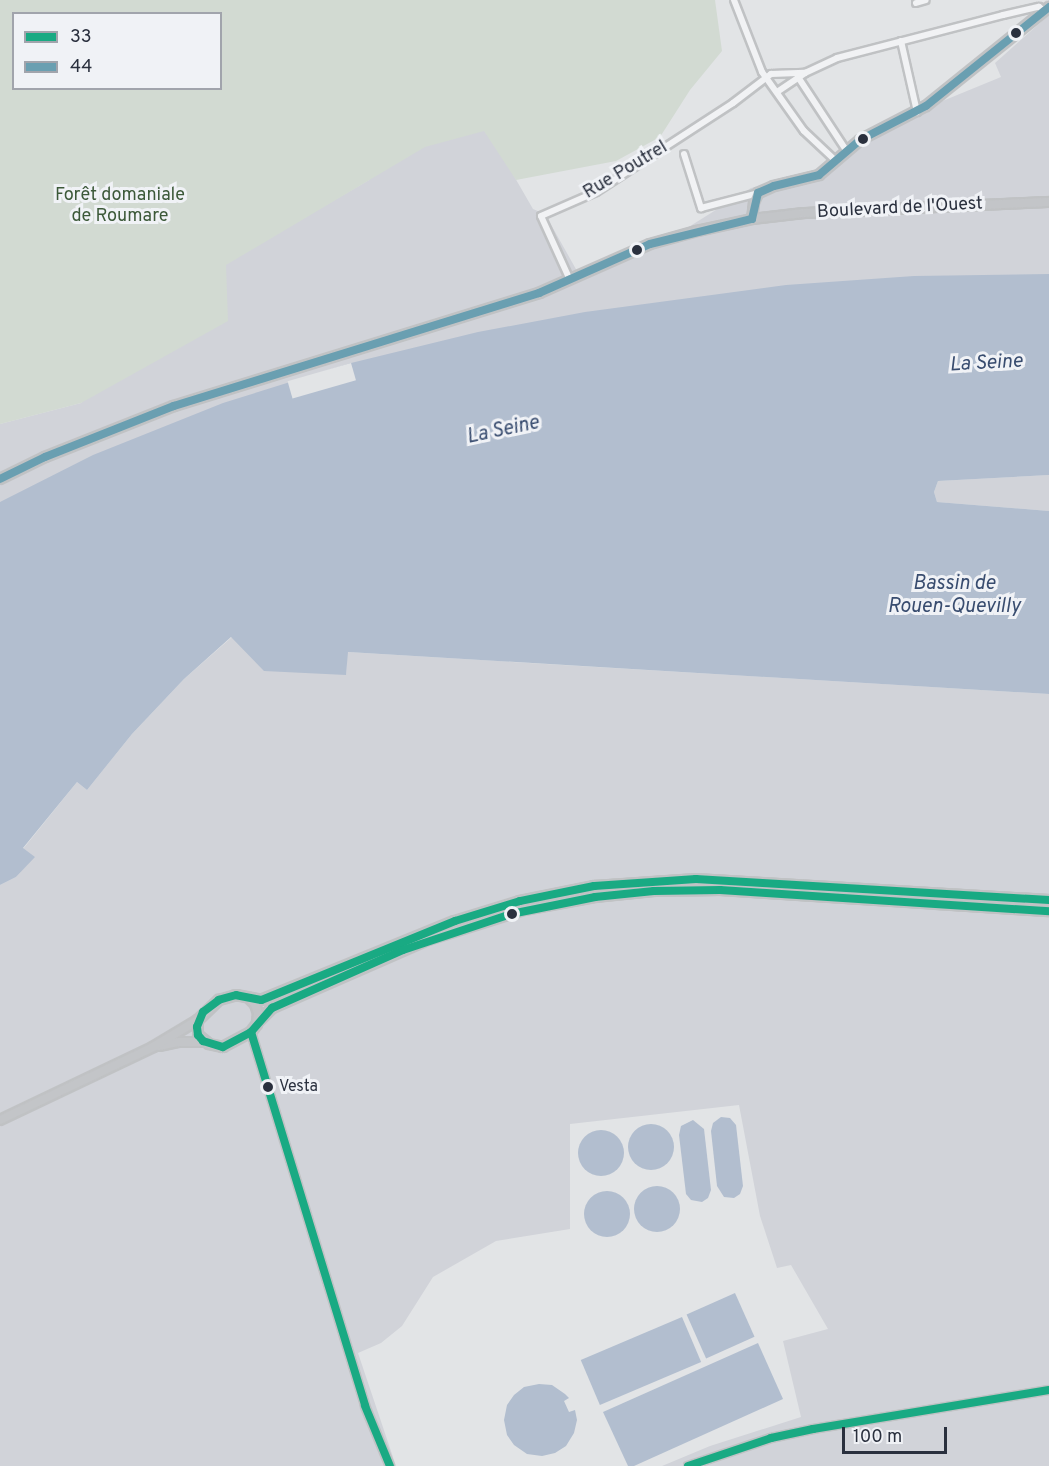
<!DOCTYPE html>
<html>
<head>
<meta charset="utf-8">
<style>
  body { margin:0 }
  #map { position:relative; width:1049px; height:1466px; overflow:hidden; background:#e2e4e6; font-family:Overpass,sans-serif }
  div>[style] { position:absolute }
  [style*='--x'] { left:calc(var(--x)*1px); top:calc(var(--y)*1px); width:calc(var(--w)*1px); rotate:calc(var(--a)*1deg) }
  .built>* { inset:0; background:#d1d3d9 }
  .green>* { inset:0; background:#d2dad2 }
  .water>* { inset:0; background:#b2becf; transform-origin:0 0 }
  .round { border-radius:50% }
  .pier>* { inset:0; background:#e2e4e6; transform-origin:0 0 }
  .roads { filter:drop-shadow(2px 0 #c0c2c4) drop-shadow(-2px 0 #c0c2c4) drop-shadow(0 2px #c0c2c4) drop-shadow(0 -2px #c0c2c4) }
  .street>* { height:6px; margin:-3px; padding:0 3px; transform-origin:3px; border-radius:3px; background:#f1f2f4 }
  .secondary>* { height:8px; margin:-4px; padding:0 4px; transform-origin:4px; border-radius:4px; background:#c3c5c8 }
  .bus-1>* { height:8px; margin:-4px; padding:0 4px; transform-origin:4px; border-radius:4px; background:#19aa83 }
  .bus-2>* { height:8px; margin:-4px; padding:0 4px; transform-origin:4px; border-radius:4px; background:#6a9fb1 }
  .dots>* { width:16px; height:16px; translate:-50% -50%; box-sizing:border-box; border:3px solid #f0f2f6; border-radius:50% }
  span { translate:-50% -50%; white-space:nowrap; text-align:center; line-height:1.15; -webkit-text-stroke:6px #f0f2f6; paint-order:stroke }
  .bus-label { font-size:16px; color:#2a303e }
  .left { translate:0 -50%; text-align:left }
  .street-label { font-size:18px; color:#2a303e }
  .park-label { font-size:18px; color:#3c5939 }
  .water-label { font-size:20px; color:#384c6f; font-style:italic }
  .legend { position:absolute; left:12px; top:12px; width:210px; height:78px; box-sizing:border-box; background:#f0f2f6; border:2px solid #a1a4ac; margin:0; padding:8px 10px; list-style:none; font-size:18px; color:#2a303e }
  .legend li { display:flex; align-items:center; gap:12px; height:30px }
  .legend b { width:30px; border:2px solid #a1a4ac }
  .scale { position:absolute; left:842px; top:1427px; width:105px; height:27px; box-sizing:border-box; border:3px solid #2a303e; border-top:0; padding-left:8px; font-size:18px; line-height:21px; white-space:nowrap; color:#2a303e; -webkit-text-stroke:4px #f0f2f6; paint-order:stroke }
</style>
</head>
<body>
<div id="map">
  <div class="built">
    <div style="clip-path:polygon(1049px 15px,1049px 292px,0 509px,0 424px,81px 403px,236px 253px,290px 226px,369px 180px,389px 153px,484px 124px,533px 209px,545px 214px,577px 271px,570px 274px,573px 280px,671px 238px,751px 188px,810px 176px,826px 167px,855px 137px,1001px 77px,995px 63px)"></div>
    <div style="clip-path:polygon(1049px 475px,1049px 511px,937px 502px,934px 492px,938px 481px)"></div>
    <div style="clip-path:polygon(232px 637px,346px 675px,347px 652px,1049px 694px,1049px 1466px,662px 1466px,710px 1446px,801px 1417px,783px 1341px,828px 1329px,791px 1265px,777px 1268px,760px 1216px,739px 1105px,570px 1124px,570px 1229px,496px 1241px,433px 1277px,402px 1326px,381px 1343px,358px 1353px,396px 1466px,0 1466px,0 885px,16px 877px,34px 857px,23px 849px,77px 782px,87px 790px,132px 734px,184px 679px)"></div>
  </div>
  <div class="green">
    <div style="clip-path:polygon(evenodd,0 0,715px 0,722px 51px,690px 90px,660px 137px,616px 161px,516px 180px,484px 131px,425px 147px,226px 265px,228px 321px,81px 403px,0 424px,0 0,14px 14px,220px 14px,220px 88px,14px 88px,14px 14px)"></div>
  </div>
  <div class="water">
    <div style="clip-path:polygon(1049px 274px,1049px 475px,938px 481px,934px 492px,937px 502px,1049px 511px,1049px 694px,348px 652px,346px 675px,264px 671px,231px 637px,184px 679px,132px 734px,87px 790px,77px 782px,23px 848px,35px 857px,16px 877px,0 885px,0 502px,93px 455px,223px 403px,351px 363px,478px 332px,585px 312px,786px 285px,914px 276px)"></div>
    <div style="clip-path:polygon(721px 1117px,730px 1118px,736px 1125px,743px 1186px,740px 1194px,734px 1198px,724px 1197px,717px 1186px,711px 1131px,713px 1123px)"></div>
    <div style="clip-path:polygon(693px 1120px,704px 1129px,711px 1190px,708px 1198px,702px 1202px,691px 1200px,686px 1194px,679px 1135px,681px 1126px)"></div>
    <div class="round" style="left:628px;top:1124px;width:46px;height:46px"></div>
    <div class="round" style="left:578px;top:1130px;width:46px;height:46px"></div>
    <div class="round" style="left:634px;top:1186px;width:46px;height:46px"></div>
    <div class="round" style="left:584px;top:1191px;width:46px;height:46px"></div>
    <div style="left:735px;top:1293px;width:48px;height:53px;rotate:66deg"></div>
    <div style="left:682px;top:1317px;width:49px;height:110px;rotate:67deg"></div>
    <div style="clip-path:polygon(758px 1343px,783px 1399px,634px 1466px,628px 1466px,603px 1412px)"></div>
    <div style="clip-path:polygon(539px 1384px,552px 1385px,565px 1394px,569px 1398px,564px 1401px,569px 1412px,575px 1410px,577px 1420px,574px 1433px,566px 1446px,555px 1453px,542px 1456px,527px 1454px,514px 1445px,507px 1435px,504px 1420px,507px 1405px,514px 1395px,524px 1387px)"></div>
  </div>
  <div class="pier">
    <div style="left:351px;top:363px;width:18px;height:66px;rotate:74deg"></div>
  </div>
  <div class="roads">
    <div class="street">
      <div style="--x:734;--y:0;--w:77;--a:68.7"></div>
      <div style="--x:762;--y:72;--w:72;--a:54.6"></div>
      <div style="--x:804;--y:131;--w:44;--a:43.2"></div>
      <div style="--x:916;--y:3;--w:10;--a:-17"></div>
      <div style="--x:901;--y:41;--w:73;--a:77.3"></div>
      <div style="--x:798;--y:77;--w:87;--a:56.7"></div>
      <div style="--x:777;--y:92;--w:34;--a:-34"></div>
      <div style="--x:805;--y:73;--w:35;--a:-25"></div>
      <div style="--x:837;--y:58;--w:171;--a:-14.5"></div>
      <div style="--x:1003;--y:15;--w:37;--a:-13"></div>
      <div style="--x:1039;--y:7;--w:5;--a:37"></div>
      <div style="--x:684;--y:154;--w:57;--a:72.5"></div>
      <div style="--x:701;--y:208;--w:59;--a:-14.7"></div>
      <div style="--x:570;--y:280;--w:70;--a:-114.4"></div>
      <div style="--x:541;--y:216;--w:60;--a:-23.6"></div>
      <div style="--x:596;--y:192;--w:163;--a:-33"></div>
      <div style="--x:733;--y:103;--w:48;--a:-37.3"></div>
      <div style="--x:771;--y:74;--w:34;--a:-2"></div>
      <div style="--x:251;--y:1032;--w:391;--a:73"></div>
      <div style="--x:365;--y:1406;--w:65;--a:67.4"></div>
      <div style="--x:688;--y:1466;--w:88;--a:-18.6"></div>
      <div style="--x:771;--y:1438;--w:43;--a:-12.1"></div>
      <div style="--x:813;--y:1429;--w:239;--a:-9.4"></div>
    </div>
    <div class="secondary">
      <div style="--x:752;--y:219;--w:17;--a:-83"></div>
      <div style="--x:754;--y:202;--w:10;--a:-66"></div>
      <div style="--x:758;--y:193;--w:17;--a:-24"></div>
      <div style="--x:774;--y:186;--w:46;--a:-13.7"></div>
      <div style="--x:819;--y:175;--w:54;--a:-40.5"></div>
      <div style="--x:860;--y:140;--w:74;--a:-27.3"></div>
      <div style="--x:926;--y:106;--w:158;--a:-38.8"></div>
      <div style="--x:0;--y:479;--w:50;--a:-26.1"></div>
      <div style="--x:45;--y:457;--w:139;--a:-21.6"></div>
      <div style="--x:174;--y:406;--w:382;--a:-17.2"></div>
      <div style="--x:539;--y:293;--w:121;--a:-23.8"></div>
      <div style="--x:650;--y:244;--w:49;--a:-15.5"></div>
      <div style="--x:697;--y:231;--w:56;--a:-12.3"></div>
      <div style="--x:752;--y:219;--w:52;--a:-6.6"></div>
      <div style="--x:804;--y:213;--w:245;--a:-2.6"></div>
      <div style="--x:249;--y:998;--w:8;--a:45"></div>
      <div style="--x:255;--y:1004;--w:9;--a:72"></div>
      <div style="--x:258;--y:1013;--w:11;--a:95"></div>
      <div style="--x:257;--y:1024;--w:10;--a:127"></div>
      <div style="--x:251;--y:1032;--w:32;--a:152"></div>
      <div style="--x:223;--y:1047;--w:14;--a:-168"></div>
      <div style="--x:209;--y:1044;--w:14;--a:-141"></div>
      <div style="--x:198;--y:1035;--w:15;--a:-90"></div>
      <div style="--x:198;--y:1020;--w:29;--a:-44"></div>
      <div style="--x:219;--y:1000;--w:18;--a:-16"></div>
      <div style="--x:236;--y:995;--w:25;--a:11"></div>
      <div style="--x:261;--y:1000;--w:209;--a:-22.2"></div>
      <div style="--x:455;--y:921;--w:68;--a:-17.1"></div>
      <div style="--x:520;--y:901;--w:76;--a:-11.5"></div>
      <div style="--x:594;--y:886;--w:102;--a:-3.9"></div>
      <div style="--x:696;--y:879;--w:354;--a:3.4"></div>
      <div style="--x:257;--y:1023;--w:21;--a:-45"></div>
      <div style="--x:272;--y:1008;--w:170;--a:-23.6"></div>
      <div style="--x:428;--y:940;--w:101;--a:-17.4"></div>
      <div style="--x:524;--y:910;--w:72;--a:-10.4"></div>
      <div style="--x:595;--y:897;--w:59;--a:-5.8"></div>
      <div style="--x:654;--y:891;--w:66;--a:-0.9"></div>
      <div style="--x:720;--y:890;--w:330;--a:3.7"></div>
      <div style="--x:159;--y:1046;--w:19;--a:-12"></div>
      <div style="--x:178;--y:1042;--w:28;--a:0"></div>
      <div style="--x:0;--y:1120;--w:170;--a:-25.5"></div>
      <div style="--x:153;--y:1047;--w:52;--a:-31"></div>
    </div>
  </div>
  <div class="bus-1">
    <div style="--x:1049;--y:900;--w:354;--a:-176.6"></div>
    <div style="--x:696;--y:879;--w:102;--a:176.1"></div>
    <div style="--x:594;--y:886;--w:76;--a:168.5"></div>
    <div style="--x:520;--y:901;--w:68;--a:162.9"></div>
    <div style="--x:455;--y:921;--w:209;--a:157.8"></div>
    <div style="--x:261;--y:1000;--w:25;--a:-169"></div>
    <div style="--x:236;--y:995;--w:18;--a:164"></div>
    <div style="--x:219;--y:1000;--w:20;--a:143"></div>
    <div style="--x:203;--y:1012;--w:16;--a:112"></div>
    <div style="--x:197;--y:1027;--w:8;--a:83"></div>
    <div style="--x:198;--y:1035;--w:8;--a:50"></div>
    <div style="--x:203;--y:1041;--w:21;--a:17"></div>
    <div style="--x:223;--y:1047;--w:32;--a:-28"></div>
    <div style="--x:251;--y:1032;--w:32;--a:-49"></div>
    <div style="--x:272;--y:1008;--w:143;--a:-23.9"></div>
    <div style="--x:403;--y:950;--w:114;--a:-18.4"></div>
    <div style="--x:511;--y:914;--w:86;--a:-11.4"></div>
    <div style="--x:595;--y:897;--w:59;--a:-5.8"></div>
    <div style="--x:654;--y:891;--w:66;--a:-0.9"></div>
    <div style="--x:720;--y:890;--w:330;--a:3.7"></div>
    <div style="--x:251;--y:1032;--w:391;--a:73"></div>
    <div style="--x:365;--y:1406;--w:65;--a:67.4"></div>
    <div style="--x:688;--y:1466;--w:88;--a:-18.6"></div>
    <div style="--x:771;--y:1438;--w:43;--a:-12.1"></div>
    <div style="--x:813;--y:1429;--w:239;--a:-9.4"></div>
  </div>
  <div class="bus-2">
    <div style="--x:752;--y:219;--w:27;--a:-77"></div>
    <div style="--x:758;--y:193;--w:17;--a:-24"></div>
    <div style="--x:774;--y:186;--w:46;--a:-13.7"></div>
    <div style="--x:819;--y:175;--w:54;--a:-40.5"></div>
    <div style="--x:860;--y:140;--w:74;--a:-27.3"></div>
    <div style="--x:926;--y:106;--w:158;--a:-38.8"></div>
    <div style="--x:0;--y:479;--w:50;--a:-26.1"></div>
    <div style="--x:45;--y:457;--w:139;--a:-21.6"></div>
    <div style="--x:174;--y:406;--w:382;--a:-17.2"></div>
    <div style="--x:539;--y:293;--w:121;--a:-23.8"></div>
    <div style="--x:650;--y:244;--w:105;--a:-13.8"></div>
  </div>
  <div class="dots">
    <div style="left:1016px;top:33px;background:#2a303e"></div>
    <div style="left:863px;top:139px;background:#2a303e"></div>
    <div style="left:637px;top:250px;background:#2a303e"></div>
    <div style="left:512px;top:914px;background:#2a303e"></div>
    <div style="left:268px;top:1087px;background:#2a303e"></div>
  </div>
  <div class="bus-label">
    <span class="left" style="left:279px;top:1087px">Vesta</span>
  </div>
  <div class="street-label">
    <span style="left:626px;top:171px;rotate:-31deg">Rue Poutrel</span>
    <span style="left:900px;top:209px;rotate:-3deg">Boulevard de l'Ouest</span>
  </div>
  <div class="park-label">
    <span style="left:120px;top:207px">Forêt domaniale<br>de Roumare</span>
  </div>
  <div class="water-label">
    <span style="left:986px;top:364px;rotate:-3deg">La Seine</span>
    <span style="left:503px;top:431px;rotate:-12deg">La Seine</span>
    <span style="left:954px;top:596px">Bassin de<br>Rouen-Quevilly</span>
  </div>
  <ul class="legend">
  <li><b style="height:8px;background:#19aa83"></b>33</li>
  <li><b style="height:8px;background:#6a9fb1"></b>44</li>
  </ul>
  <div class="scale">100 m</div>
</div>
</body>
</html>
